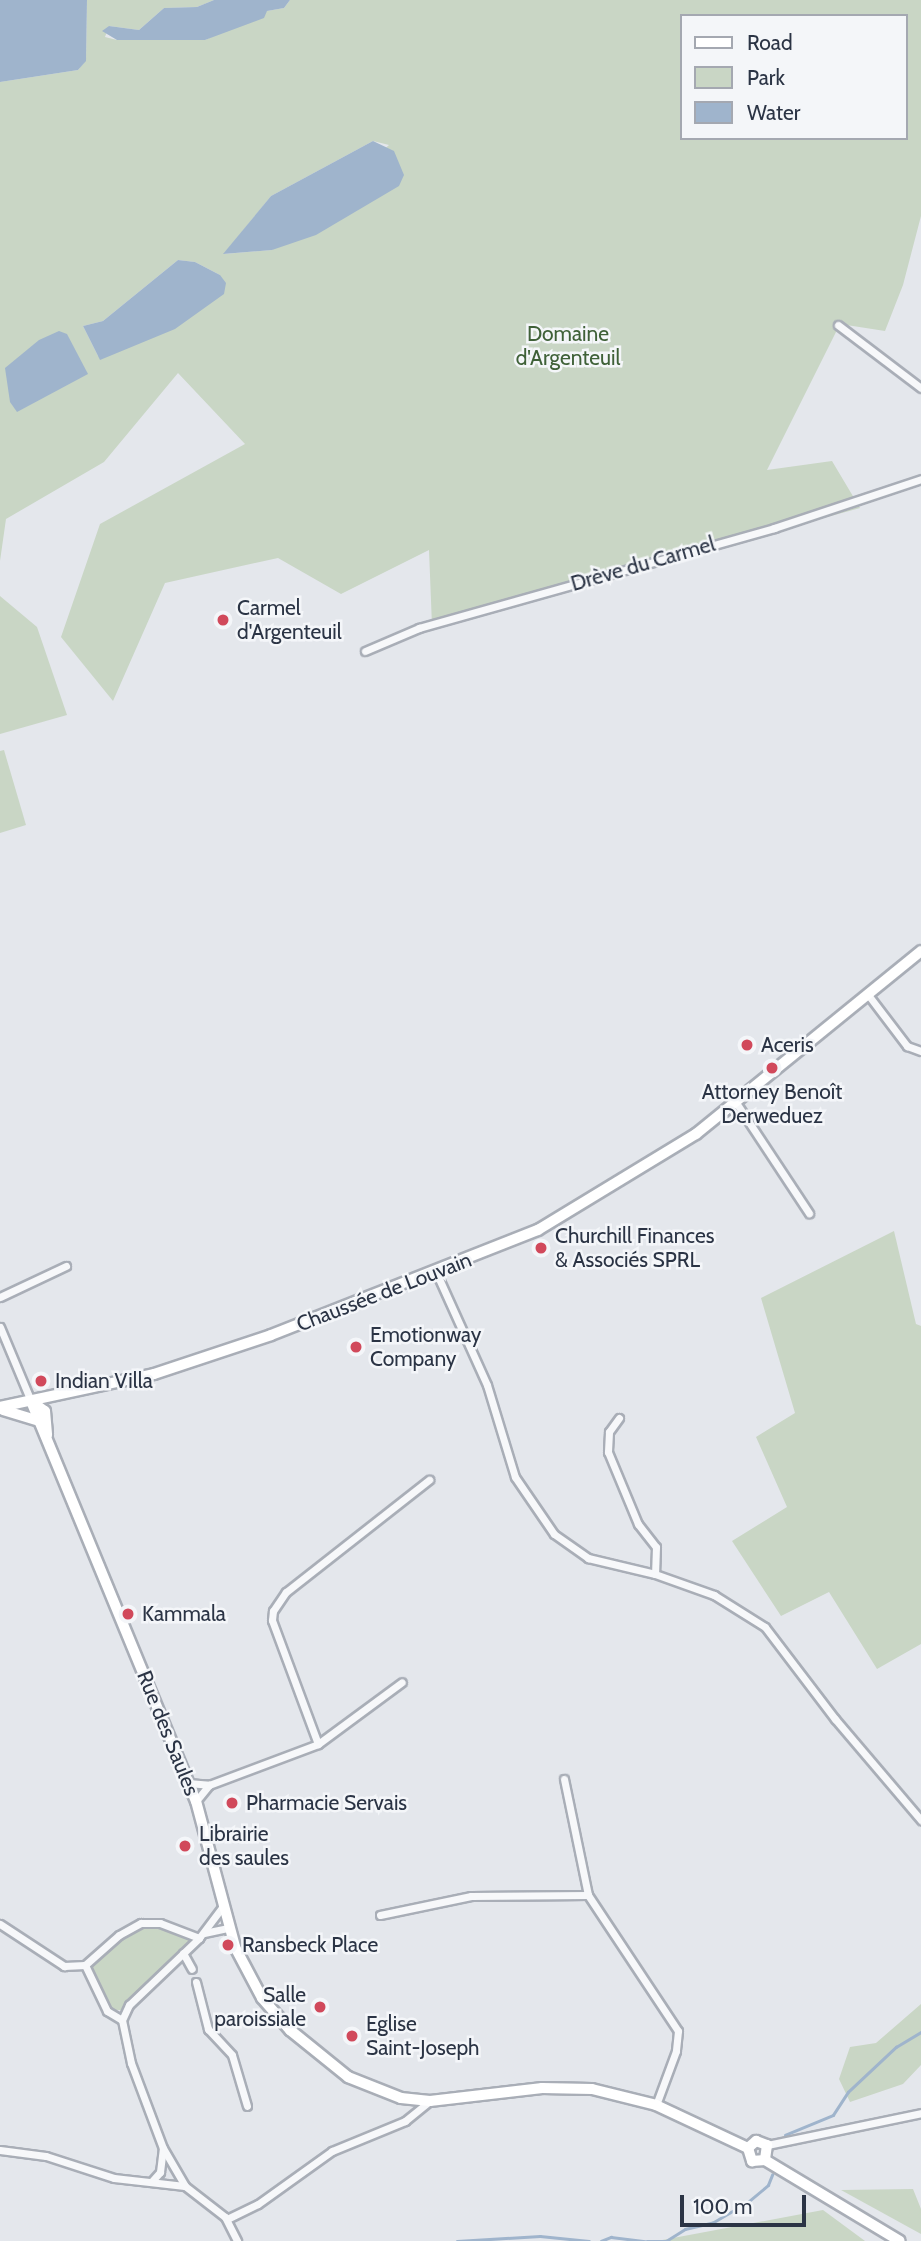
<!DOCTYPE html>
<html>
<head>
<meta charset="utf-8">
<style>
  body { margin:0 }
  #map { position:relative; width:921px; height:2241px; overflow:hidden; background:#e4e7ec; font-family:Cabin,sans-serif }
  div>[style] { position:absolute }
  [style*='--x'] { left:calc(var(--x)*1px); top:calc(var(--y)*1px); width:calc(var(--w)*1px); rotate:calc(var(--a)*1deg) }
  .green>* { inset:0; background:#c9d6c5 }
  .water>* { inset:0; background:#9fb4cc }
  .stream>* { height:2.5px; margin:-1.25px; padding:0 1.25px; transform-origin:1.25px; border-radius:1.25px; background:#9fb4cc }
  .roads { filter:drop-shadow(2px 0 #a9aeb7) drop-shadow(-2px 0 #a9aeb7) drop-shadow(0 2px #a9aeb7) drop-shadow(0 -2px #a9aeb7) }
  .street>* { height:7px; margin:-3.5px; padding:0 3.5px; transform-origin:3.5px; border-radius:3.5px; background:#f7f8fa }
  .secondary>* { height:10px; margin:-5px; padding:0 5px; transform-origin:5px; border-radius:5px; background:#fff }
  .dots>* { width:19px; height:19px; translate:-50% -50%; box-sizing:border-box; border:4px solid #f4f6f9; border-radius:50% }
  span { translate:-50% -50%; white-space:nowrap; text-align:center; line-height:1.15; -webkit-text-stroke:5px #f4f6f9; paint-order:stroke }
  .park-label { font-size:21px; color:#3f6138 }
  .street-label { font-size:21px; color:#2b3445 }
  .poi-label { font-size:21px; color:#2b3445 }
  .left { translate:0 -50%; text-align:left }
  .right { translate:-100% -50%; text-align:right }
  .legend { position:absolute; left:680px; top:14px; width:228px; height:126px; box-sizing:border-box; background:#f4f6f9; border:2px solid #a4a8b1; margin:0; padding:9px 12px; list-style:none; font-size:21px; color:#2b3445 }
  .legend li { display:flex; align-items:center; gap:14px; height:35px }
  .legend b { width:35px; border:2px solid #a4a8b1 }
  .scale { position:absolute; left:680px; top:2195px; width:126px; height:32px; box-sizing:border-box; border:4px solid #2b3445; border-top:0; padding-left:9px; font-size:21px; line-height:24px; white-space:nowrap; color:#2b3445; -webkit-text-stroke:5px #f4f6f9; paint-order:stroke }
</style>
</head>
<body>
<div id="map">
  <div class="green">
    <div style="clip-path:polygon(evenodd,87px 0,214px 0,197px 7px,164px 8px,139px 30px,109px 26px,105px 37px,117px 40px,205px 40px,267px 11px,284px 8px,290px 0,921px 0,921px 216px,903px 285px,885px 331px,840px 324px,767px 470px,832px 461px,860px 508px,432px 626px,429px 550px,341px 594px,278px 558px,165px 583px,113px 701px,61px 637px,100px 524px,245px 444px,178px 373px,104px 462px,6px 519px,0 561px,0 82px,78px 70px,86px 60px,87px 0,681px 16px,905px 16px,905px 138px,681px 138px,681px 16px,87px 0,373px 141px,389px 145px,272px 250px,224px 254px,271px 196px,373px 141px,87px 0,178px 260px,195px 262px,220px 275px,98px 356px,83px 326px,103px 321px,178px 260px)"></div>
    <div style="clip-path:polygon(0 596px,37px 627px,67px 715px,0 734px)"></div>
    <div style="clip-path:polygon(4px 750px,26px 825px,0 833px,0 751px)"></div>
    <div style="clip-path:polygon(894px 1231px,916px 1324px,921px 1326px,921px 1644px,877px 1669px,829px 1592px,781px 1616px,732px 1541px,787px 1507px,756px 1437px,795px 1413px,761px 1298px)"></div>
    <div style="clip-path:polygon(160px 1925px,192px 1942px,121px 2010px,111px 2010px,90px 1964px,137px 1926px)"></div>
    <div style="clip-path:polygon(921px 2004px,921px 2065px,903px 2084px,850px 2102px,839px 2079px,850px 2047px,876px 2043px)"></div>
    <div style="clip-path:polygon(913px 2189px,921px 2209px,921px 2234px,841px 2190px)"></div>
    <div style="clip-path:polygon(823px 2210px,865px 2241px,657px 2241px)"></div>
  </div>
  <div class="water">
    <div style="clip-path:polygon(0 0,87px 0,86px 61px,78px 70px,0 82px)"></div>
    <div style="clip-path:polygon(214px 0,290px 0,284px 8px,267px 11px,264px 18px,205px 40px,117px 40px,102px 31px,109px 26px,139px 30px,164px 8px,197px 7px)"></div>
    <div style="clip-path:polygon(373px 141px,394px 151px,404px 175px,399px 186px,316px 235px,272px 250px,223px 254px,271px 196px)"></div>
    <div style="clip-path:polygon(178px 260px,195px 262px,220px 275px,226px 283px,224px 294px,175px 329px,100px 360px,83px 326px,103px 321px)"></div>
    <div style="clip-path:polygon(59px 331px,67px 334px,88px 374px,17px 412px,10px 402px,5px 368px,39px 340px)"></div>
  </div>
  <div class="stream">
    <div style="--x:785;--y:2135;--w:52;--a:-22.6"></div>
    <div style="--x:833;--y:2115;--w:27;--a:-57"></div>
    <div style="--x:848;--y:2092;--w:66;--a:-43.2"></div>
    <div style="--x:896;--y:2047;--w:29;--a:-31"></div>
    <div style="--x:457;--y:2241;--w:83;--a:-3.4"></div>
    <div style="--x:540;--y:2236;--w:49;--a:5.8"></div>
    <div style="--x:601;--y:2241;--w:11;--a:-22"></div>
    <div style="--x:611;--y:2237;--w:34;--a:7"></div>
    <div style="--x:647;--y:2241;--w:19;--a:0"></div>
    <div style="--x:666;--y:2241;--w:22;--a:-32"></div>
    <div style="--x:685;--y:2229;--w:28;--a:-13"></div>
    <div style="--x:712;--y:2223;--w:42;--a:-30.3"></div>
    <div style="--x:748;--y:2202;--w:26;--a:-40"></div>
    <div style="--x:768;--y:2185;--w:11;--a:-68"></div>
  </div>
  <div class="roads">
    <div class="street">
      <div style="--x:838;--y:325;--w:104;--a:37.2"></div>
      <div style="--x:365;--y:651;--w:59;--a:-23.1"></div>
      <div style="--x:419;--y:628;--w:369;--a:-15.7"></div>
      <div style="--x:774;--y:528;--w:155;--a:-18.4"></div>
      <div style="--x:869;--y:996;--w:63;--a:52.8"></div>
      <div style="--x:907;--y:1046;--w:15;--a:20"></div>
      <div style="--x:737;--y:1104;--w:131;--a:56.6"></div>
      <div style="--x:436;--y:1272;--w:124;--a:65.7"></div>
      <div style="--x:487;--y:1385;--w:96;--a:73.1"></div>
      <div style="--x:515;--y:1477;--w:69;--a:55.6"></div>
      <div style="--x:554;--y:1534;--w:42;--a:35.2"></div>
      <div style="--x:588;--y:1558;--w:69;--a:13.4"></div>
      <div style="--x:655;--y:1574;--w:63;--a:19.6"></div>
      <div style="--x:714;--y:1595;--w:60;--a:32.1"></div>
      <div style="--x:765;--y:1627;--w:116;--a:52.7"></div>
      <div style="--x:835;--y:1719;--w:133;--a:49.6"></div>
      <div style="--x:0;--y:1297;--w:73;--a:-25.2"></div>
      <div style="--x:0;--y:1327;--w:80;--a:67.3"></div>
      <div style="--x:619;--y:1418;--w:17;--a:126"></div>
      <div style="--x:609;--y:1432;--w:20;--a:93"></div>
      <div style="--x:608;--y:1452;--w:78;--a:67.4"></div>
      <div style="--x:638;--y:1524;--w:29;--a:52"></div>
      <div style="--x:656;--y:1547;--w:27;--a:92"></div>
      <div style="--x:318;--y:1744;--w:132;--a:-110.4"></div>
      <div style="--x:272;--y:1620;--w:9;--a:-84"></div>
      <div style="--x:273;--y:1611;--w:23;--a:-56"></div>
      <div style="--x:286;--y:1592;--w:182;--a:-38.1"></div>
      <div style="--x:564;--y:1779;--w:118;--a:78.3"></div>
      <div style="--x:588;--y:1895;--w:163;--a:56.5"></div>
      <div style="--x:678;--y:2031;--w:20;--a:96"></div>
      <div style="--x:676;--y:2051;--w:58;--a:110.3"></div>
      <div style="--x:188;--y:1783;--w:21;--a:5"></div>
      <div style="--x:196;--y:1801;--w:21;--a:-51"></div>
      <div style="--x:209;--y:1785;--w:116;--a:-20.6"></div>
      <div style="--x:318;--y:1744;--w:104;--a:-36.4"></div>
      <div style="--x:380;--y:1915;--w:93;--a:-11.8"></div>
      <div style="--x:471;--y:1896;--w:117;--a:-0.5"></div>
      <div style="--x:0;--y:1924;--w:77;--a:33.3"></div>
      <div style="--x:64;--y:1966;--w:21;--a:-3"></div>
      <div style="--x:204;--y:1933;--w:25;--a:-12"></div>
      <div style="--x:183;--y:1953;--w:18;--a:61"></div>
      <div style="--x:85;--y:1965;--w:45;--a:-41.4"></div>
      <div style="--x:119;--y:1935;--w:25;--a:-29"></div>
      <div style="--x:141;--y:1923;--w:19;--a:0"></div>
      <div style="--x:160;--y:1923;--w:42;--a:21"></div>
      <div style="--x:85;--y:1965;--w:51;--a:64.4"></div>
      <div style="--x:107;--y:2011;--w:17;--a:31"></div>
      <div style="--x:196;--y:1982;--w:49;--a:75.7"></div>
      <div style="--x:208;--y:2029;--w:35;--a:47"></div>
      <div style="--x:232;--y:2055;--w:53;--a:73.6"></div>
      <div style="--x:122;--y:2020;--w:44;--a:78.2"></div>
      <div style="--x:131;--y:2063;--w:91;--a:69.4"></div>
      <div style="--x:163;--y:2148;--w:44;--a:59.9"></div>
      <div style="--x:122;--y:2020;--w:17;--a:-65"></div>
      <div style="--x:129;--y:2005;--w:97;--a:-43.7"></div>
      <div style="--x:199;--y:1938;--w:40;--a:-53"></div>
      <div style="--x:767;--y:2145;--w:157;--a:-11.7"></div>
      <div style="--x:0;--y:2150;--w:46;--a:7.4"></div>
      <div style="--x:46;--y:2156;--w:71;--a:17.9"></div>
      <div style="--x:114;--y:2178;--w:71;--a:6.4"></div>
      <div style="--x:185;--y:2186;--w:51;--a:37.8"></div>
      <div style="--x:225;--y:2217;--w:27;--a:63"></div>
      <div style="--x:152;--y:2181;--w:12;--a:-48"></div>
      <div style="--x:160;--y:2172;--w:23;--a:-83"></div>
      <div style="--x:227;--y:2219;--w:34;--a:-26"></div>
      <div style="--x:258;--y:2204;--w:91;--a:-35.6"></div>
      <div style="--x:332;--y:2151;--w:79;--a:-22.3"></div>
      <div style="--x:405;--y:2121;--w:32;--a:-39"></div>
    </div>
    <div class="secondary">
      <div style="--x:31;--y:1401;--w:433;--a:67.6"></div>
      <div style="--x:196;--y:1801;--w:151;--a:75"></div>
      <div style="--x:235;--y:1947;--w:58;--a:62.1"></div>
      <div style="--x:262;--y:1998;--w:43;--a:48.8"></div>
      <div style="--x:290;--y:2030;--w:75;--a:39"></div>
      <div style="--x:348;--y:2077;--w:57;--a:21.6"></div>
      <div style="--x:401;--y:2098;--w:29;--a:6"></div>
      <div style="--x:430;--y:2101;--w:113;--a:-6.6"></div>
      <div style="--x:542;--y:2088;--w:50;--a:1.1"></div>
      <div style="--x:592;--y:2089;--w:66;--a:14"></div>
      <div style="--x:656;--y:2105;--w:102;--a:25.1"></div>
      <div style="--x:31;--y:1401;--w:17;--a:36"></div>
      <div style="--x:45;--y:1411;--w:24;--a:85"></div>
      <div style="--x:0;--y:1407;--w:157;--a:-12.1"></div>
      <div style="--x:154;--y:1374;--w:123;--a:-18.4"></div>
      <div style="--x:271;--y:1335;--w:287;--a:-21.5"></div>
      <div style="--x:538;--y:1230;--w:185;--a:-31.3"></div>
      <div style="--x:696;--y:1134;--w:290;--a:-39.1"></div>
      <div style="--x:3;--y:1410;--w:37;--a:17"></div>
      <div style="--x:748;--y:2148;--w:14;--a:73"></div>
      <div style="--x:752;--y:2161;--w:13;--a:-4"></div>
      <div style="--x:765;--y:2160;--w:157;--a:31"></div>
      <div style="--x:748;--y:2148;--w:11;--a:-41"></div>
      <div style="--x:756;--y:2141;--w:12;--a:20"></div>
      <div style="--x:767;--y:2145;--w:15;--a:98"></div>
    </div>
  </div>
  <div class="dots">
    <div style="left:223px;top:620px;background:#d1495b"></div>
    <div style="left:747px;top:1045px;background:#d1495b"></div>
    <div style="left:772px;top:1068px;background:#d1495b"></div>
    <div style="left:541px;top:1248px;background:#d1495b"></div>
    <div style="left:356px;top:1347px;background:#d1495b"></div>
    <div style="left:41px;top:1381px;background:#d1495b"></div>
    <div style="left:128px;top:1614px;background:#d1495b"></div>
    <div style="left:232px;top:1803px;background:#d1495b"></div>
    <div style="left:185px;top:1846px;background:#d1495b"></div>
    <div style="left:228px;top:1945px;background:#d1495b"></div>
    <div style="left:320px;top:2007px;background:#d1495b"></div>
    <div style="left:352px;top:2036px;background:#d1495b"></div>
  </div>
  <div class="park-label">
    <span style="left:568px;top:346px">Domaine<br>d'Argenteuil</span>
  </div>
  <div class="street-label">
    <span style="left:643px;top:564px;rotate:-16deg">Drève du Carmel</span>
    <span style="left:384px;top:1292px;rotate:-21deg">Chaussée de Louvain</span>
    <span style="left:168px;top:1733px;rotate:68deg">Rue des Saules</span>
  </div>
  <div class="poi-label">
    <span class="left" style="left:237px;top:620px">Carmel<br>d'Argenteuil</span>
    <span class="left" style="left:761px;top:1045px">Aceris</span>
    <span style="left:772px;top:1104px">Attorney Benoît<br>Derweduez</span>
    <span class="left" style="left:555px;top:1248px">Churchill Finances<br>&amp; Associés SPRL</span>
    <span class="left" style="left:370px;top:1347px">Emotionway<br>Company</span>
    <span class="left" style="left:55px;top:1381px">Indian Villa</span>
    <span class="left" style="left:142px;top:1614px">Kammala</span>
    <span class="left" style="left:246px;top:1803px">Pharmacie Servais</span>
    <span class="left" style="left:199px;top:1846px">Librairie<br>des saules</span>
    <span class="left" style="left:242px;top:1945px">Ransbeck Place</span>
    <span class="right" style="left:306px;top:2007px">Salle<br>paroissiale</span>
    <span class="left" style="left:366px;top:2036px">Eglise<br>Saint-Joseph</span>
  </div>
  <ul class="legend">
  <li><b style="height:9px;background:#fff"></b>Road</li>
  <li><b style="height:19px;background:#c9d6c5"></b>Park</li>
  <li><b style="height:19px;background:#9fb4cc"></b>Water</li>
  </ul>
  <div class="scale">100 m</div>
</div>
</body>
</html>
